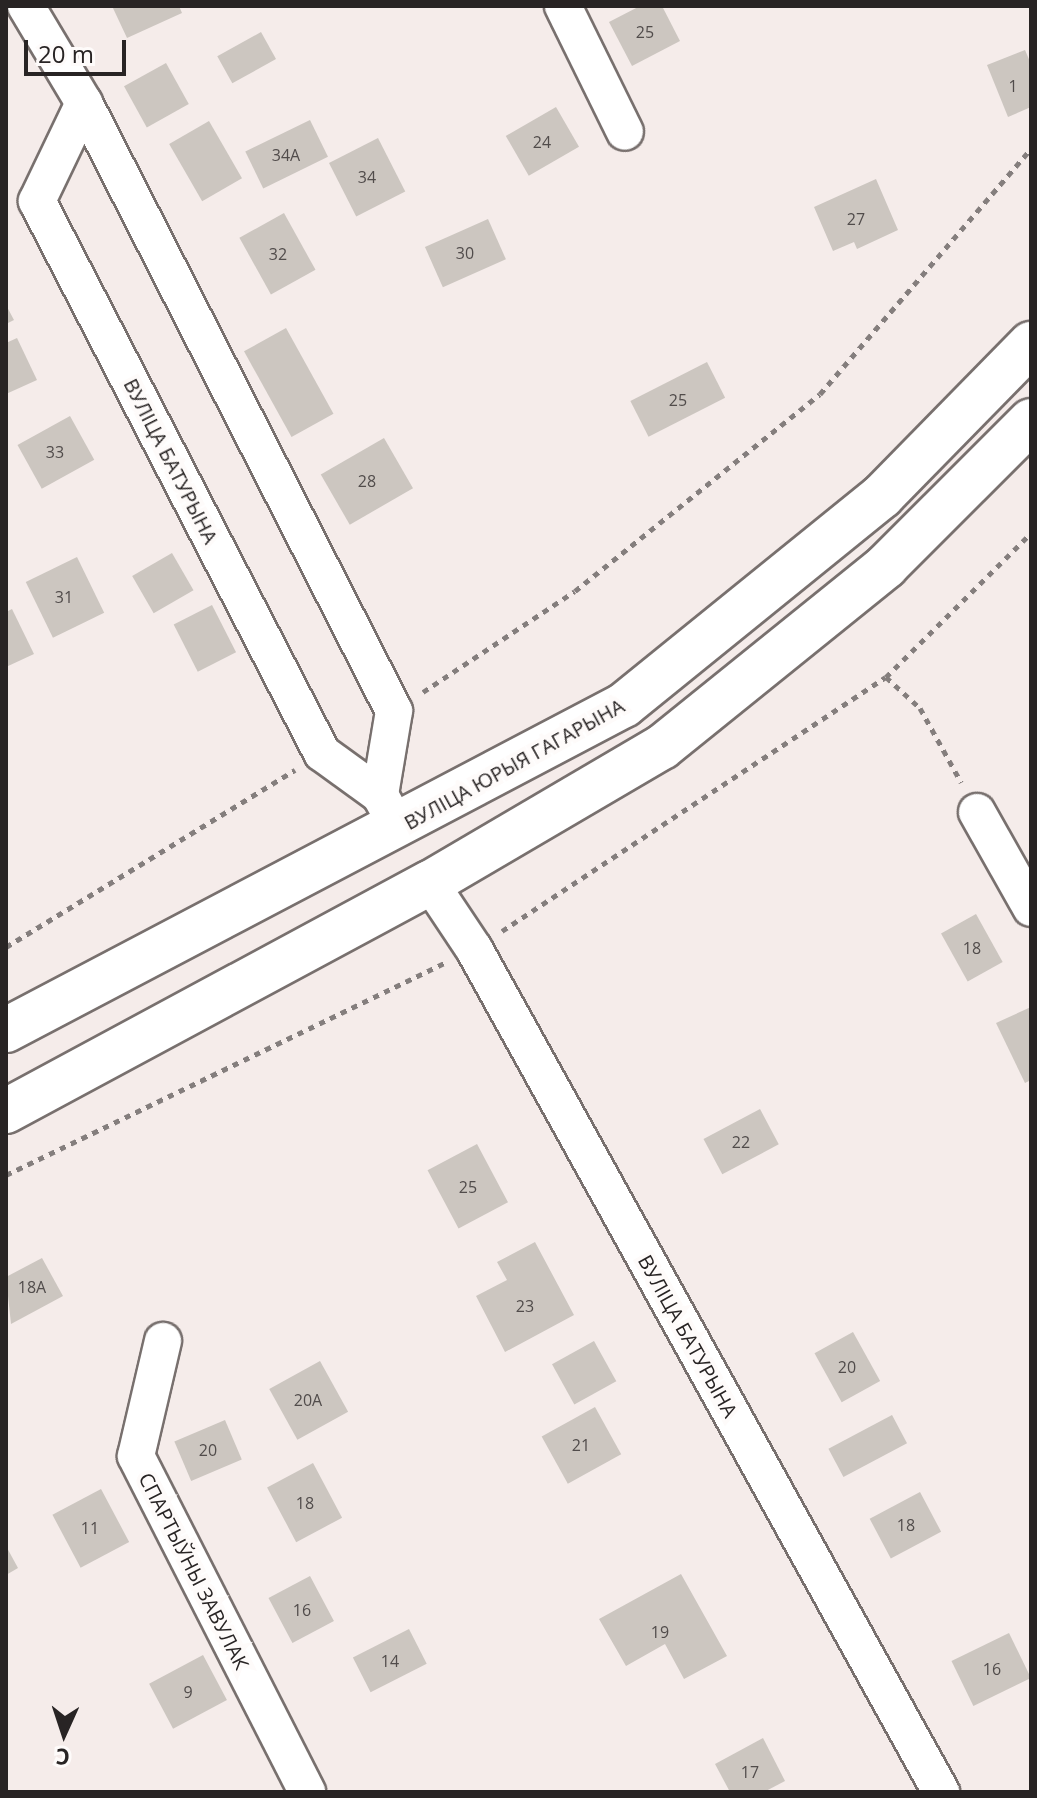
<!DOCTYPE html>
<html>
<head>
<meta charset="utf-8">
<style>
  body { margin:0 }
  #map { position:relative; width:1037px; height:1798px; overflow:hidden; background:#f5ecea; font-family:"Open Sans",sans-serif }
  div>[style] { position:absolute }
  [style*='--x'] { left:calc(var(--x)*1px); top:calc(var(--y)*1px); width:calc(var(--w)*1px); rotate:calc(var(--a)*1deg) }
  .building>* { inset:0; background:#ccc6c0; transform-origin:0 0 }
  .path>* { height:5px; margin-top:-2.5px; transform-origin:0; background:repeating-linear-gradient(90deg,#847e7d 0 6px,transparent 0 12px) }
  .roads { filter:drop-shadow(2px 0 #78706e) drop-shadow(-2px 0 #78706e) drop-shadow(0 2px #78706e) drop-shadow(0 -2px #78706e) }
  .minor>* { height:36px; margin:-18px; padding:0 18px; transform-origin:18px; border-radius:18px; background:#fff }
  .primary>* { height:44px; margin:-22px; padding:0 22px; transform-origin:22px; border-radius:22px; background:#fff }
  span { translate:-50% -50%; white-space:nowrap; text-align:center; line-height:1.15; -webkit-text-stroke:8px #fefbfa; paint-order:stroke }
  .number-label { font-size:16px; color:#514c4b }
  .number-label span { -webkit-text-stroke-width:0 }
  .street-label { font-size:20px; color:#282424 }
  .frame { position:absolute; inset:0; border:8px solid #282424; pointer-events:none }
  .north { position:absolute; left:24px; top:1694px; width:80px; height:80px; -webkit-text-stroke:6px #fefbfa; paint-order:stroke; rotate:183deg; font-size:22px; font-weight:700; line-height:32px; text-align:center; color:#282424 }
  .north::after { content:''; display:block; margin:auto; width:28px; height:36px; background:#282424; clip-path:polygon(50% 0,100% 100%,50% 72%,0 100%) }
  .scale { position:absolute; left:24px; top:40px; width:102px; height:36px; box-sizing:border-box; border:4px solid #282424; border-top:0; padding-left:10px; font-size:24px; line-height:28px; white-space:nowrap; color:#282424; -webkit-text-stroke:6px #fefbfa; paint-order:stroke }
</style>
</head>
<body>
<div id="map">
  <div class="building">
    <div style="clip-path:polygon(112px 6px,179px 6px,182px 13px,127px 38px)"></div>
    <div style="clip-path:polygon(640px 6px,662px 6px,680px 41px,632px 66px,609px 22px)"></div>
    <div style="left:261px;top:32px;width:31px;height:50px;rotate:61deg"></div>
    <div style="clip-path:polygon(1025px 50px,1031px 64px,1031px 107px,1008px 117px,987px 65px)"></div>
    <div style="left:166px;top:63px;width:47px;height:48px;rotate:61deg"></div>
    <div style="left:556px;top:107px;width:46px;height:58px;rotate:60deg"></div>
    <div style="left:310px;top:120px;width:41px;height:72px;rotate:64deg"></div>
    <div style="left:209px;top:121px;width:66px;height:46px;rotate:60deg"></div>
    <div style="left:378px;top:138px;width:60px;height:55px;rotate:63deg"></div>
    <div style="clip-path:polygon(876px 179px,898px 230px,857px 249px,854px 242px,833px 251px,814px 207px)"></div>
    <div style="left:284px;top:213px;width:65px;height:51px;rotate:61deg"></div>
    <div style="left:488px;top:219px;width:44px;height:69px;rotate:66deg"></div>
    <div style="clip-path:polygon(6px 305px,14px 320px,6px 324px)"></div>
    <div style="left:286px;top:328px;width:98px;height:48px;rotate:61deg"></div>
    <div style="clip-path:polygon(17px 338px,37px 380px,6px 394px,6px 343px)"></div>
    <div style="left:707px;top:362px;width:40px;height:86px;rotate:63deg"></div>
    <div style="left:70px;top:416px;width:50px;height:60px;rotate:61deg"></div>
    <div style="left:384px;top:438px;width:58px;height:73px;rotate:60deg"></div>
    <div style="left:172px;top:553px;width:43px;height:46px;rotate:60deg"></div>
    <div style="left:77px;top:557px;width:62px;height:57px;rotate:64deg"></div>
    <div style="left:212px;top:605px;width:53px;height:43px;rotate:63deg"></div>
    <div style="clip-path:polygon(12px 609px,34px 654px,6px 667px,6px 612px)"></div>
    <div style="left:976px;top:914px;width:55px;height:40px;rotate:61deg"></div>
    <div style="clip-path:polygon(1031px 1007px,1031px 1080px,1025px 1083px,996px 1023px)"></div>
    <div style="left:760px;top:1109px;width:40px;height:64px;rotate:62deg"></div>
    <div style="left:477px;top:1144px;width:66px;height:56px;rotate:62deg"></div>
    <div style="clip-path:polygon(535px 1242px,574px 1315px,505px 1352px,476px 1296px,507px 1280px,497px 1262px)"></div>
    <div style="clip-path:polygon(42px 1258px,63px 1296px,11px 1324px,6px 1277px)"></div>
    <div style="left:853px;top:1332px;width:56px;height:44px;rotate:61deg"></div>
    <div style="left:594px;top:1341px;width:46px;height:48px;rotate:61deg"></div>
    <div style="left:320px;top:1361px;width:58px;height:58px;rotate:61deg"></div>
    <div style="left:595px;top:1407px;width:54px;height:61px;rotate:61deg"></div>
    <div style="left:892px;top:1415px;width:32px;height:72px;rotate:62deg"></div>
    <div style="left:225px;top:1420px;width:43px;height:55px;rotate:67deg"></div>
    <div style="left:313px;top:1463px;width:62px;height:52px;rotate:62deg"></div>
    <div style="left:101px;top:1489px;width:60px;height:55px;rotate:62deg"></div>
    <div style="left:920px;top:1492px;width:45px;height:57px;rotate:62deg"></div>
    <div style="clip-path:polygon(6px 1546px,18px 1568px,6px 1575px)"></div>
    <div style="clip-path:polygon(681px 1574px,727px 1656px,684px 1679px,665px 1644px,626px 1666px,599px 1619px)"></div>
    <div style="left:310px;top:1576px;width:51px;height:47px;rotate:62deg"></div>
    <div style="left:409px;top:1629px;width:39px;height:63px;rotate:63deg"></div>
    <div style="left:1009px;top:1633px;width:50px;height:64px;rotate:64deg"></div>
    <div style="left:203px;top:1655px;width:51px;height:61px;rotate:62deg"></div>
    <div style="clip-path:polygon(763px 1738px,785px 1781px,764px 1792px,730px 1792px,715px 1764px)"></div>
  </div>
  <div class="path">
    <div style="--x:886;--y:677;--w:46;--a:42.4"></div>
    <div style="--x:920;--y:708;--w:85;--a:61"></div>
    <div style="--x:423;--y:692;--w:182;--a:-33.6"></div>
    <div style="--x:575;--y:591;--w:314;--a:-38.8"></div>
    <div style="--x:820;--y:394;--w:323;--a:-49.3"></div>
    <div style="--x:502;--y:931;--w:460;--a:-33.5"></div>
    <div style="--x:886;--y:677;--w:204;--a:-44.8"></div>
    <div style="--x:6;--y:947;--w:339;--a:-31.5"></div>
    <div style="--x:6;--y:1175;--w:488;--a:-25.8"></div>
  </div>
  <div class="roads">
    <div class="minor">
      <div style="--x:26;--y:6;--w:113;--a:59.1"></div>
      <div style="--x:84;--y:103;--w:682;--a:62.98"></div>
      <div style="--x:394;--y:711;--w:85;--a:99.5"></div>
      <div style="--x:563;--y:6;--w:140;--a:63.8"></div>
      <div style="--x:84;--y:103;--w:109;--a:115.6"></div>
      <div style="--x:37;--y:201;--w:621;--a:62.69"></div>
      <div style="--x:322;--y:753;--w:72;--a:35.9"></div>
      <div style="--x:380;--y:795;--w:21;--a:61"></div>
      <div style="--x:977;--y:812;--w:110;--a:60.6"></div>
      <div style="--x:430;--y:883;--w:79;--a:56.3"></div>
      <div style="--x:474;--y:949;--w:964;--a:61.01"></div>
      <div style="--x:163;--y:1341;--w:118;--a:103.2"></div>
      <div style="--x:136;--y:1456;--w:377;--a:63"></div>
    </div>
    <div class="primary">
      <div style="--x:6;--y:1030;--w:698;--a:-27.74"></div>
      <div style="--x:624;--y:705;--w:332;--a:-39"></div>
      <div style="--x:882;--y:496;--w:213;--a:-45.6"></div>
      <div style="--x:6;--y:1111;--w:481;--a:-28.3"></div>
      <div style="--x:430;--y:883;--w:269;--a:-30.4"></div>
      <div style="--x:662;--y:747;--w:288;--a:-38.9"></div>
      <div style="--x:886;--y:566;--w:205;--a:-45"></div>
    </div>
  </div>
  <div class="number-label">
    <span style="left:645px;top:32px">25</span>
    <span style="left:1013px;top:86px">1</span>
    <span style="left:542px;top:142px">24</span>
    <span style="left:286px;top:155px">34А</span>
    <span style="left:367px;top:177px">34</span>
    <span style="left:856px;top:219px">27</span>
    <span style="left:465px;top:253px">30</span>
    <span style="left:278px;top:254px">32</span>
    <span style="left:678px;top:400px">25</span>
    <span style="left:55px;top:452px">33</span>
    <span style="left:367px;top:481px">28</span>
    <span style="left:64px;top:597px">31</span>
    <span style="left:972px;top:948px">18</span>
    <span style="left:741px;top:1142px">22</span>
    <span style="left:468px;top:1187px">25</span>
    <span style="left:32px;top:1287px">18А</span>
    <span style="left:525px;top:1306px">23</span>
    <span style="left:847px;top:1367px">20</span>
    <span style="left:308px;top:1400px">20А</span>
    <span style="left:581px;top:1445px">21</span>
    <span style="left:208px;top:1450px">20</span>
    <span style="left:305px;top:1503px">18</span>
    <span style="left:906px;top:1525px">18</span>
    <span style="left:90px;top:1528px">11</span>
    <span style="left:302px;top:1610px">16</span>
    <span style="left:660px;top:1632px">19</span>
    <span style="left:390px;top:1661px">14</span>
    <span style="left:992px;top:1669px">16</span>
    <span style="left:188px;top:1692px">9</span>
    <span style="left:750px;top:1772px">17</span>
  </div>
  <div class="street-label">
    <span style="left:171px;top:461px;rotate:63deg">ВУЛІЦА БАТУРЫНА</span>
    <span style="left:514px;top:764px;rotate:-29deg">ВУЛІЦА ЮРЫЯ ГАГАРЫНА</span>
    <span style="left:688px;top:1336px;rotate:61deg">ВУЛІЦА БАТУРЫНА</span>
    <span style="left:194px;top:1571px;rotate:63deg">СПАРТЫЎНЫ ЗАВУЛАК</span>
  </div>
  <div class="frame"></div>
  <div class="north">С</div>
  <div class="scale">20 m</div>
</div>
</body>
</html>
